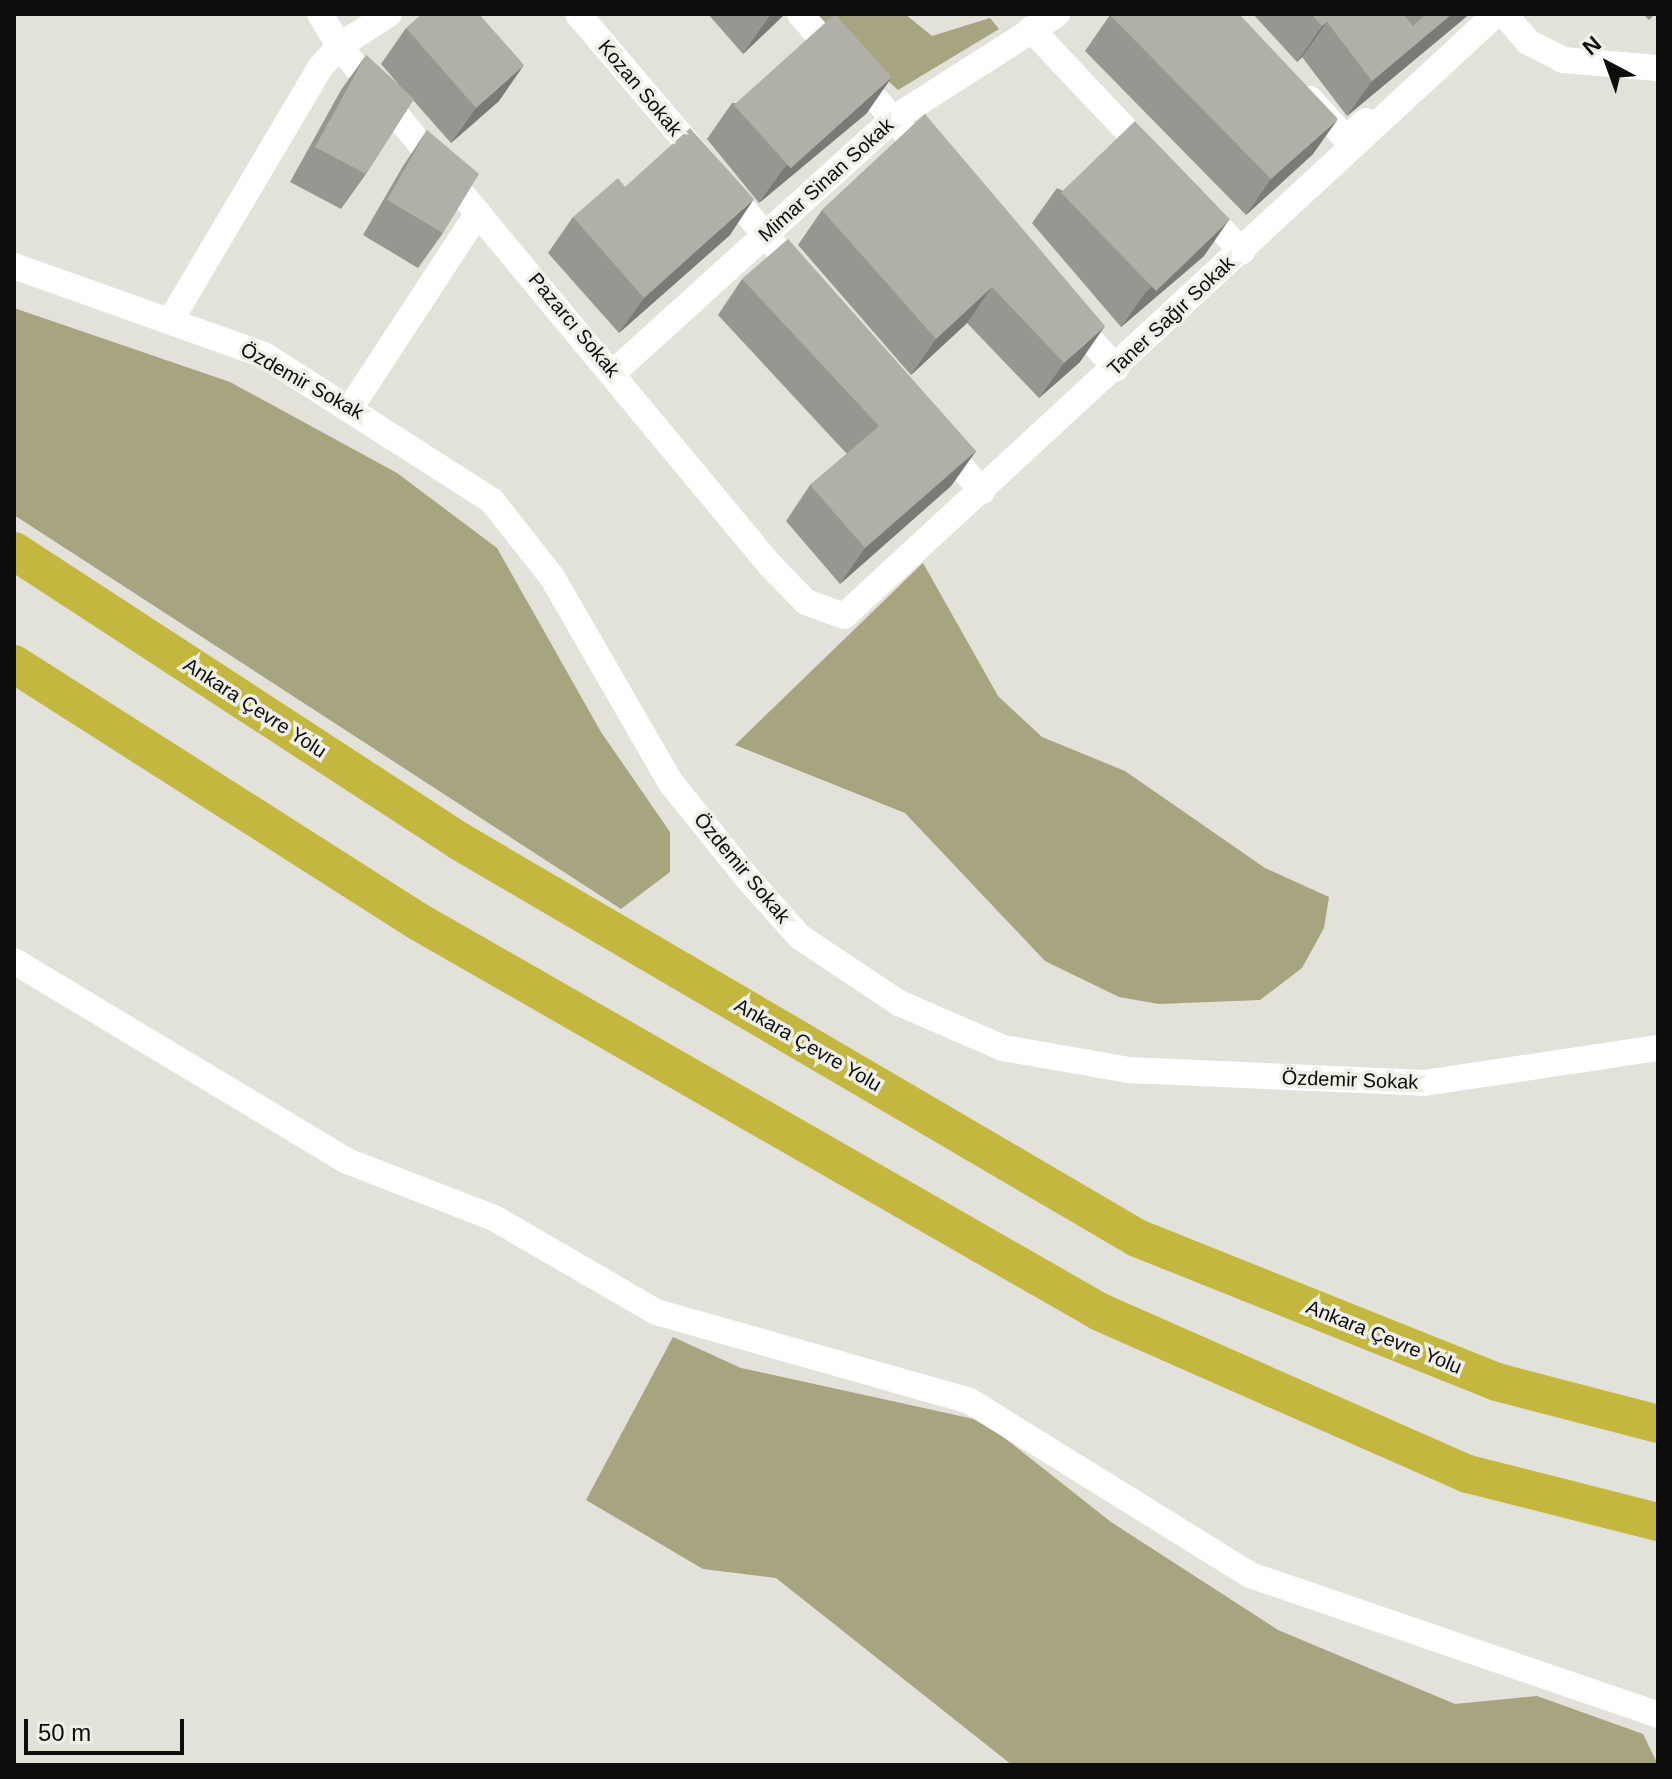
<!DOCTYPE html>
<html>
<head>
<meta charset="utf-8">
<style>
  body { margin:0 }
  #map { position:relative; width:1672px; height:1779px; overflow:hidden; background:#e2e1da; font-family:Helvetica,sans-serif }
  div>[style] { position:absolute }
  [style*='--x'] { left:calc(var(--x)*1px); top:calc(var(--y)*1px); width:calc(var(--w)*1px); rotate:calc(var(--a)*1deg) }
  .forest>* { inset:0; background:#a7a480 }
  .minor>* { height:26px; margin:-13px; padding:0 13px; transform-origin:13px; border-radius:13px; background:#fff }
  .highway>* { height:38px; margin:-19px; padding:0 19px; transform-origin:19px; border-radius:19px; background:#c3b73f }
  .wall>* { inset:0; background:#979690 }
  .shaded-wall>* { inset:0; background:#7b7a76 }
  .building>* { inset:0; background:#b0afa8; transform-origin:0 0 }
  span { translate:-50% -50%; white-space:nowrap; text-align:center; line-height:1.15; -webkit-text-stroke:7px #efeee7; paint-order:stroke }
  .street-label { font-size:20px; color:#0d0d0b }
  .frame { position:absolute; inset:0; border:16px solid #0d0d0b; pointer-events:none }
  .north { position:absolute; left:1568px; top:24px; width:80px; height:80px; -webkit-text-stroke:6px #efeee7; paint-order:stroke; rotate:319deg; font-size:22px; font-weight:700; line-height:32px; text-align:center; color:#0d0d0b }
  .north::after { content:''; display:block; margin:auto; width:28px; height:36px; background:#0d0d0b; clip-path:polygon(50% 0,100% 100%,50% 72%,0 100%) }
  .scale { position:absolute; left:24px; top:1719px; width:160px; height:36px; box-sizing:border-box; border:4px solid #0d0d0b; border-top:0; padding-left:10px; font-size:24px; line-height:28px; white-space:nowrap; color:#0d0d0b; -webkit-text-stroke:6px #efeee7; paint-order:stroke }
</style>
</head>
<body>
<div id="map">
  <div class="forest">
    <div style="clip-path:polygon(815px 14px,905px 14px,932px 36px,990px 18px,999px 29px,898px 90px)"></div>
    <div style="clip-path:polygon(14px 308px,230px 382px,397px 473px,497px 548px,601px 732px,670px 832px,670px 872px,621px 909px,14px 515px)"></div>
    <div style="clip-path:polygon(923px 563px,998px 696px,1042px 737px,1125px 771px,1265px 868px,1329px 897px,1324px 928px,1302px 968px,1260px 1000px,1159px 1004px,1119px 997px,1045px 961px,905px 813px,735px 745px)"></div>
    <div style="clip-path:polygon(673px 1337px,741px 1368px,983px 1421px,1111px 1522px,1278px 1630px,1455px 1704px,1537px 1696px,1643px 1734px,1658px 1765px,1012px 1765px,776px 1578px,703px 1569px,586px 1500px)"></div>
  </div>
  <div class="minor">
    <div style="--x:320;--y:14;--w:37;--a:59"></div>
    <div style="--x:339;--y:46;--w:673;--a:50.3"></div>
    <div style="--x:769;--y:564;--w:53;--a:45.8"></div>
    <div style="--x:806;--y:602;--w:40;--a:20.2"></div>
    <div style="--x:844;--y:616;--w:887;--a:-42.72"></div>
    <div style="--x:578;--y:14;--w:342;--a:49.7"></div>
    <div style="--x:800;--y:14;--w:155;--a:48.4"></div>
    <div style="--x:1504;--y:14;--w:37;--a:49"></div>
    <div style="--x:1528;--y:42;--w:39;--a:27"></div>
    <div style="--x:1563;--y:60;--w:95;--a:4.8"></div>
    <div style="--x:1031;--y:29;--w:172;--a:46.7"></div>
    <div style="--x:1310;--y:99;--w:54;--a:48"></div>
    <div style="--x:1346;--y:139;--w:27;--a:-42"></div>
    <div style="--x:1198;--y:205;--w:64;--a:46.3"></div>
    <div style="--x:14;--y:266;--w:265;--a:19.6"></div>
    <div style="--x:264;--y:355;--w:271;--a:32.6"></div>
    <div style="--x:492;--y:501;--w:97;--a:51.7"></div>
    <div style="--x:552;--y:577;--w:238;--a:60"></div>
    <div style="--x:671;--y:783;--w:124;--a:51.2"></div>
    <div style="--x:749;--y:880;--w:76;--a:48.2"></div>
    <div style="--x:800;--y:937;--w:119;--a:33.7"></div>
    <div style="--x:899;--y:1003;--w:113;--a:23.4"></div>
    <div style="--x:1003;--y:1048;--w:128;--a:9.9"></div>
    <div style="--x:1129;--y:1070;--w:295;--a:2.5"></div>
    <div style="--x:1424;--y:1083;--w:237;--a:-8.5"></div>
    <div style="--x:1070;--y:317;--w:69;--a:48"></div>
    <div style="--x:172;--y:318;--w:291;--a:-59.4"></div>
    <div style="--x:320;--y:68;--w:29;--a:-49"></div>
    <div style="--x:339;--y:46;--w:59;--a:-32.6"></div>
    <div style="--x:614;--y:372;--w:377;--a:-42.2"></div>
    <div style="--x:893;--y:119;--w:195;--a:-32.6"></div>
    <div style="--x:351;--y:407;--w:232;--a:-56.8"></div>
    <div style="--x:940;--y:442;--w:65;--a:49.4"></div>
    <div style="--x:14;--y:961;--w:388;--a:31"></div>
    <div style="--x:347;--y:1161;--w:158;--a:21.2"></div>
    <div style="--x:494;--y:1218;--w:187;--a:30.1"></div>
    <div style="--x:656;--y:1312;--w:324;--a:15.8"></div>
    <div style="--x:968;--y:1400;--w:332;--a:31.8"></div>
    <div style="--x:1250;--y:1575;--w:431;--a:18.9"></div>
  </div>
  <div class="highway">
    <div style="--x:14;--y:551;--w:531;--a:33.09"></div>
    <div style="--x:459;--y:841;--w:786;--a:30.35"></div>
    <div style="--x:1137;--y:1238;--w:388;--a:21.8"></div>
    <div style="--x:1497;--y:1382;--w:166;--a:14.6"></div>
    <div style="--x:14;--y:664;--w:480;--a:32.5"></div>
    <div style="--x:419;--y:922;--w:785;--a:29.8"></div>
    <div style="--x:1100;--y:1312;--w:402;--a:23.8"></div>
    <div style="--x:1468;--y:1474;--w:196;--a:14.2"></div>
  </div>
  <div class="wall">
    <div style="clip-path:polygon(708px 14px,785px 14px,743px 54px)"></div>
    <div style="clip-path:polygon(1253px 14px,1468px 14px,1466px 17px,1347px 116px,1302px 57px,1297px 62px)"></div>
    <div style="clip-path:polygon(1643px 14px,1655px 14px,1649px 20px)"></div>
    <div style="clip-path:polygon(1110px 15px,1313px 154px,1246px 215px,1085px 51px)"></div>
    <div style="clip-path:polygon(406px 28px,499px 101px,451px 143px,413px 100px,366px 174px,341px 209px,290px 182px,341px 90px,366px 55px,400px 86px,381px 64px)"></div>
    <div style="clip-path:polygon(732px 103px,867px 113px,759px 203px,707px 139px)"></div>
    <div style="clip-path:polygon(925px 114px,1080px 362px,1039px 398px,967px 323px,911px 375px,798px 245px,822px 210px)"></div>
    <div style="clip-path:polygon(427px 130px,443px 233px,418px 268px,363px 235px,403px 166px)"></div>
    <div style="clip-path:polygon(625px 187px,730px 235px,619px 333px,548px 253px,573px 217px)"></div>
    <div style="clip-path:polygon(1057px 188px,1204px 256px,1121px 327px,1032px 223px)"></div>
    <div style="clip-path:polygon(742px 279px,976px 451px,951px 486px,840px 584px,786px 521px,810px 485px,847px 454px,718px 315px)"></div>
  </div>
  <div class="shaded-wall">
    <div style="clip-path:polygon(772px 14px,785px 14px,743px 54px,768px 18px)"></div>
    <div style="clip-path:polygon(1452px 14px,1468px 14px,1466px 17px,1347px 116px,1372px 81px)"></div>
    <div style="clip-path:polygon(1327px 22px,1302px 57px,1297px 62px,1322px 26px)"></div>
    <div style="clip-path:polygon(524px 65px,499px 101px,451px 143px,476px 108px)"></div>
    <div style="clip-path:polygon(892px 77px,867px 113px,759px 203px,784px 168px)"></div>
    <div style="clip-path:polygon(1338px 119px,1313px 154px,1246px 215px,1271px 179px)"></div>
    <div style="clip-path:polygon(754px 199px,730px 235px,619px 333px,644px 298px)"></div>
    <div style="clip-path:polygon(1229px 220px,1204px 256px,1121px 327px,1146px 292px)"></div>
    <div style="clip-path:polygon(992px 287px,967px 323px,911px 375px,936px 339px)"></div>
    <div style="clip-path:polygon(1105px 326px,1080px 362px,1039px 398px,1064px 363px)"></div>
    <div style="clip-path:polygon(976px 451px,951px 486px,840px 584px,865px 548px)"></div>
  </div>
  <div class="building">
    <div style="clip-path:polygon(422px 14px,479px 14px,524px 65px,476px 108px,406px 28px)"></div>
    <div style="left:835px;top:14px;width:85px;height:136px;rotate:48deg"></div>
    <div style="clip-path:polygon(1112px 14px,1239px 14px,1338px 119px,1271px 179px,1110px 15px)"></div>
    <div style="clip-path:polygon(1311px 14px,1403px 14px,1413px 26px,1426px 14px,1452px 14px,1372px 81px,1327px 22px,1322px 26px)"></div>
    <div style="clip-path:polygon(366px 55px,414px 99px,366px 174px,315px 147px)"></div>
    <div style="clip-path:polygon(925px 114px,1105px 326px,1064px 363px,992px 287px,936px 339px,822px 210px)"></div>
    <div style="left:1135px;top:121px;width:137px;height:103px;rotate:46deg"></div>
    <div style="clip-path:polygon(690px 128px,754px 199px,644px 298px,573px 217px,618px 178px,625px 187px)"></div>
    <div style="clip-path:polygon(427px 130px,479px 174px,443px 233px,387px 200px)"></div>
    <div style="clip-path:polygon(788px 239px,976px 451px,865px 548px,810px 485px,879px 426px,742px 279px)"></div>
  </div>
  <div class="street-label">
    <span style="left:640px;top:88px;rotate:50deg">Kozan Sokak</span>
    <span style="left:826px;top:180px;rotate:-42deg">Mimar Sinan Sokak</span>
    <span style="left:1171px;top:316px;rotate:-43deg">Taner Sağır Sokak</span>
    <span style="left:574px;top:325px;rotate:50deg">Pazarcı Sokak</span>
    <span style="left:302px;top:381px;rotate:29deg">Özdemir Sokak</span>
    <span style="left:255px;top:708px;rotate:33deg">Ankara Çevre Yolu</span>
    <span style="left:742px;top:868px;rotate:50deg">Özdemir Sokak</span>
    <span style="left:808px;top:1045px;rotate:30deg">Ankara Çevre Yolu</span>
    <span style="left:1350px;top:1080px;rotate:2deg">Özdemir Sokak</span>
    <span style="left:1384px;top:1337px;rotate:22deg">Ankara Çevre Yolu</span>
  </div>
  <div class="frame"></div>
  <div class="north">N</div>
  <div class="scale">50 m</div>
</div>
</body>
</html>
